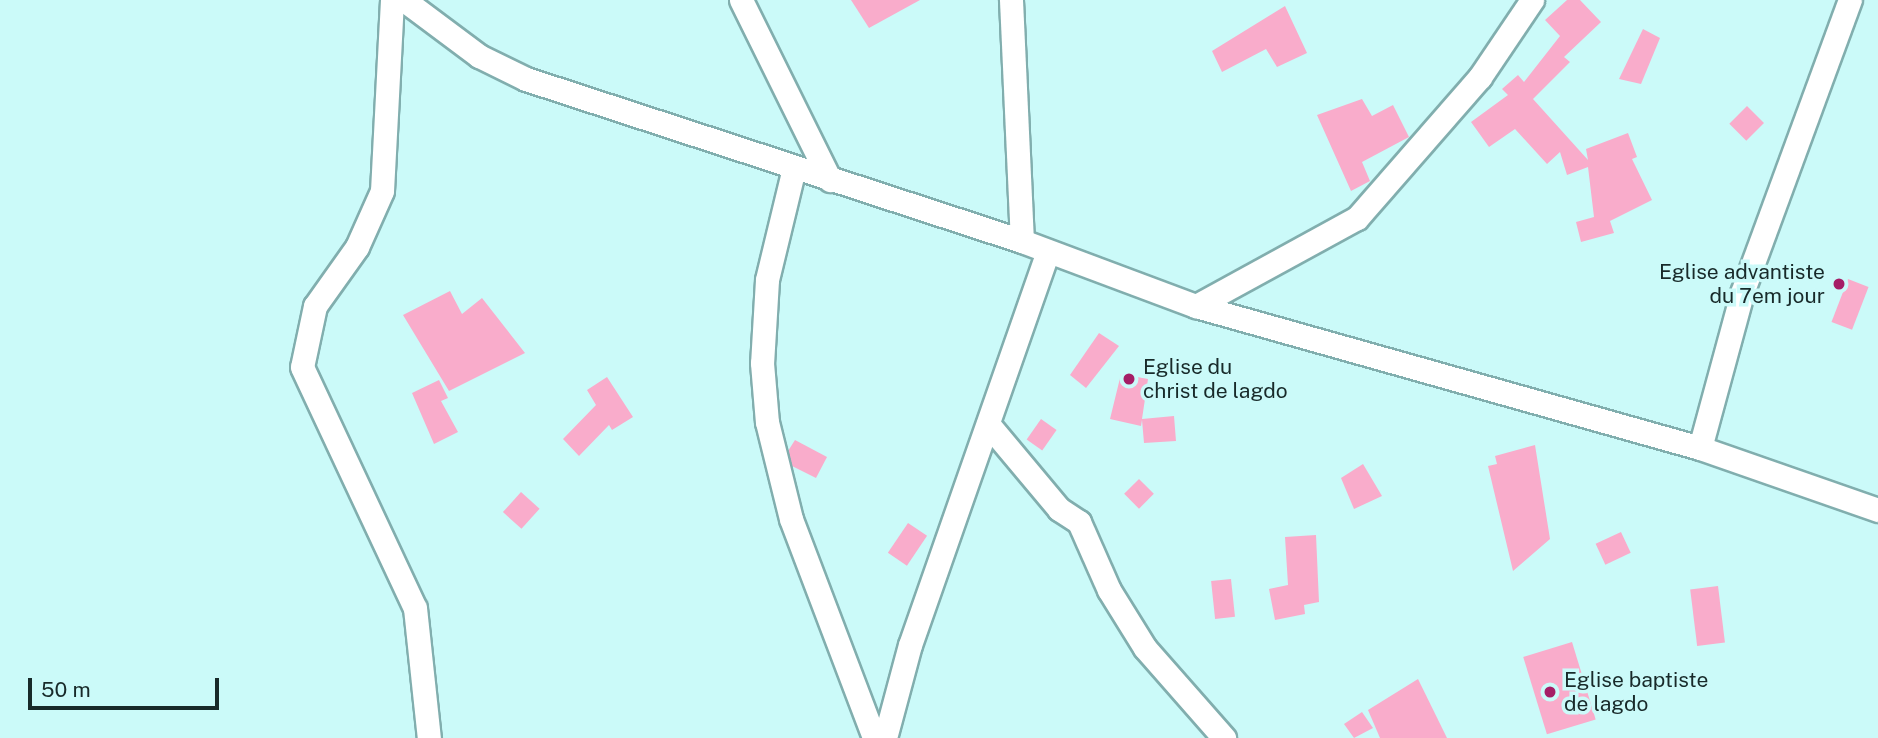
<!DOCTYPE html>
<html>
<head>
<meta charset="utf-8">
<style>
  body { margin:0 }
  #map { position:relative; width:1878px; height:738px; overflow:hidden; background:#cbfaf9; font-family:"Public Sans",sans-serif }
  div>[style] { position:absolute }
  [style*='--x'] { left:calc(var(--x)*1px); top:calc(var(--y)*1px); width:calc(var(--w)*1px); rotate:calc(var(--a)*1deg) }
  .building>* { inset:0; background:#f9accb; transform-origin:0 0 }
  .roads { filter:drop-shadow(2px 0 #81aeae) drop-shadow(-2px 0 #81aeae) drop-shadow(0 2px #81aeae) drop-shadow(0 -2px #81aeae) }
  .minor>* { height:23px; margin:-11.5px; padding:0 11.5px; transform-origin:11.5px; border-radius:11.5px; background:#fff }
  .dots>* { width:19px; height:19px; translate:-50% -50%; box-sizing:border-box; border:4px solid #cbfaf9; border-radius:50% }
  span { translate:-50% -50%; white-space:nowrap; text-align:center; line-height:1.15; -webkit-text-stroke:7px #cbfaf9; paint-order:stroke }
  .poi-label { font-size:21px; color:#182a2a }
  .right { translate:-100% -50%; text-align:right }
  .left { translate:0 -50%; text-align:left }
  .scale { position:absolute; left:28px; top:678px; width:191px; height:32px; box-sizing:border-box; border:4px solid #182a2a; border-top:0; padding-left:9px; font-size:21px; line-height:24px; white-space:nowrap; color:#182a2a; -webkit-text-stroke:5px #cbfaf9; paint-order:stroke }
</style>
</head>
<body>
<div id="map">
  <div class="building">
    <div style="clip-path:polygon(851px 0,920px 0,869px 28px)"></div>
    <div style="clip-path:polygon(1567px 0,1580px 0,1601px 22px,1564px 57px,1570px 62px,1533px 99px,1588px 160px,1586px 149px,1628px 133px,1637px 157px,1632px 159px,1652px 200px,1610px 221px,1614px 233px,1581px 242px,1576px 222px,1594px 217px,1588px 167px,1567px 175px,1560px 152px,1547px 164px,1515px 129px,1489px 147px,1471px 122px,1508px 95px,1502px 89px,1518px 75px,1524px 82px,1560px 36px,1545px 20px)"></div>
    <div style="clip-path:polygon(1285px 6px,1307px 53px,1277px 67px,1266px 49px,1222px 72px,1212px 51px)"></div>
    <div style="clip-path:polygon(1643px 29px,1660px 38px,1641px 84px,1619px 79px)"></div>
    <div style="clip-path:polygon(1362px 99px,1372px 116px,1393px 105px,1409px 137px,1362px 162px,1370px 181px,1351px 191px,1317px 115px)"></div>
    <div style="left:1747px;top:106px;width:24px;height:25px;rotate:45deg"></div>
    <div style="left:1848px;top:279px;width:22px;height:46px;rotate:21deg"></div>
    <div style="clip-path:polygon(450px 291px,462px 314px,482px 298px,525px 353px,449px 391px,403px 315px)"></div>
    <div style="clip-path:polygon(1099px 333px,1119px 346px,1086px 388px,1070px 375px)"></div>
    <div style="clip-path:polygon(1121px 374px,1148px 379px,1142px 419px,1174px 416px,1176px 441px,1144px 443px,1142px 420px,1141px 426px,1110px 419px)"></div>
    <div style="clip-path:polygon(607px 377px,633px 417px,612px 430px,609px 425px,579px 456px,563px 439px,596px 405px,587px 390px)"></div>
    <div style="clip-path:polygon(439px 380px,448px 398px,441px 401px,458px 432px,434px 444px,412px 393px)"></div>
    <div style="left:1041px;top:419px;width:19px;height:25px;rotate:35deg"></div>
    <div style="clip-path:polygon(795px 440px,827px 457px,816px 478px,792px 466px,788px 451px)"></div>
    <div style="clip-path:polygon(1535px 445px,1550px 539px,1513px 571px,1488px 466px,1497px 464px,1495px 456px)"></div>
    <div style="clip-path:polygon(1363px 464px,1382px 496px,1354px 509px,1341px 478px)"></div>
    <div style="left:1139px;top:479px;width:21px;height:21px;rotate:45deg"></div>
    <div style="left:521px;top:492px;width:25px;height:27px;rotate:42deg"></div>
    <div style="left:908px;top:523px;width:23px;height:36px;rotate:34deg"></div>
    <div style="left:1621px;top:532px;width:23px;height:28px;rotate:65deg"></div>
    <div style="clip-path:polygon(1316px 535px,1319px 602px,1304px 605px,1305px 614px,1275px 620px,1269px 589px,1288px 585px,1285px 537px)"></div>
    <div style="left:1231px;top:579px;width:38px;height:20px;rotate:84deg"></div>
    <div style="left:1718px;top:586px;width:57px;height:28px;rotate:83deg"></div>
    <div style="left:1572px;top:642px;width:81px;height:51px;rotate:73deg"></div>
    <div style="clip-path:polygon(1418px 679px,1447px 738px,1380px 738px,1368px 710px)"></div>
    <div style="clip-path:polygon(1362px 712px,1373px 728px,1354px 738px,1344px 724px)"></div>
  </div>
  <div class="roads">
    <div class="minor">
      <div style="--x:392;--y:0;--w:191;--a:93"></div>
      <div style="--x:382;--y:191;--w:61;--a:114.1"></div>
      <div style="--x:357;--y:247;--w:72;--a:125.4"></div>
      <div style="--x:315;--y:306;--w:62;--a:102"></div>
      <div style="--x:302;--y:367;--w:266;--a:64.9"></div>
      <div style="--x:415;--y:608;--w:131;--a:83.9"></div>
      <div style="--x:404;--y:0;--w:94;--a:36.7"></div>
      <div style="--x:479;--y:56;--w:52;--a:26.1"></div>
      <div style="--x:526;--y:79;--w:522;--a:18.09"></div>
      <div style="--x:1022;--y:241;--w:186;--a:20.5"></div>
      <div style="--x:1196;--y:306;--w:524;--a:15.73"></div>
      <div style="--x:1700;--y:448;--w:188;--a:19.2"></div>
      <div style="--x:741;--y:0;--w:201;--a:63.7"></div>
      <div style="--x:1011;--y:0;--w:241;--a:87.4"></div>
      <div style="--x:794;--y:168;--w:115;--a:103.6"></div>
      <div style="--x:767;--y:280;--w:83;--a:93.4"></div>
      <div style="--x:762;--y:363;--w:59;--a:85.2"></div>
      <div style="--x:767;--y:422;--w:100;--a:76.1"></div>
      <div style="--x:791;--y:519;--w:234;--a:69.2"></div>
      <div style="--x:1196;--y:306;--w:183;--a:-28.7"></div>
      <div style="--x:1357;--y:218;--w:187;--a:-48.9"></div>
      <div style="--x:1480;--y:77;--w:93;--a:-56"></div>
      <div style="--x:988;--y:424;--w:111;--a:50.1"></div>
      <div style="--x:1059;--y:509;--w:24;--a:33"></div>
      <div style="--x:1079;--y:522;--w:74;--a:66.2"></div>
      <div style="--x:1109;--y:590;--w:68;--a:58.2"></div>
      <div style="--x:1145;--y:648;--w:120;--a:48.7"></div>
      <div style="--x:1700;--y:448;--w:161;--a:-74.8"></div>
      <div style="--x:1742;--y:293;--w:312;--a:-69.8"></div>
      <div style="--x:885;--y:738;--w:96;--a:-75"></div>
      <div style="--x:910;--y:645;--w:417;--a:-70.7"></div>
    </div>
  </div>
  <div class="dots">
    <div style="left:1839px;top:284px;background:#a51d66"></div>
    <div style="left:1129px;top:379px;background:#a51d66"></div>
    <div style="left:1550px;top:692px;background:#a51d66"></div>
  </div>
  <div class="poi-label">
    <span class="right" style="left:1825px;top:284px">Eglise advantiste<br>du 7em jour</span>
    <span class="left" style="left:1143px;top:379px">Eglise du<br>christ de lagdo</span>
    <span class="left" style="left:1564px;top:692px">Eglise baptiste<br>de lagdo</span>
  </div>
  <div class="scale">50 m</div>
</div>
</body>
</html>
